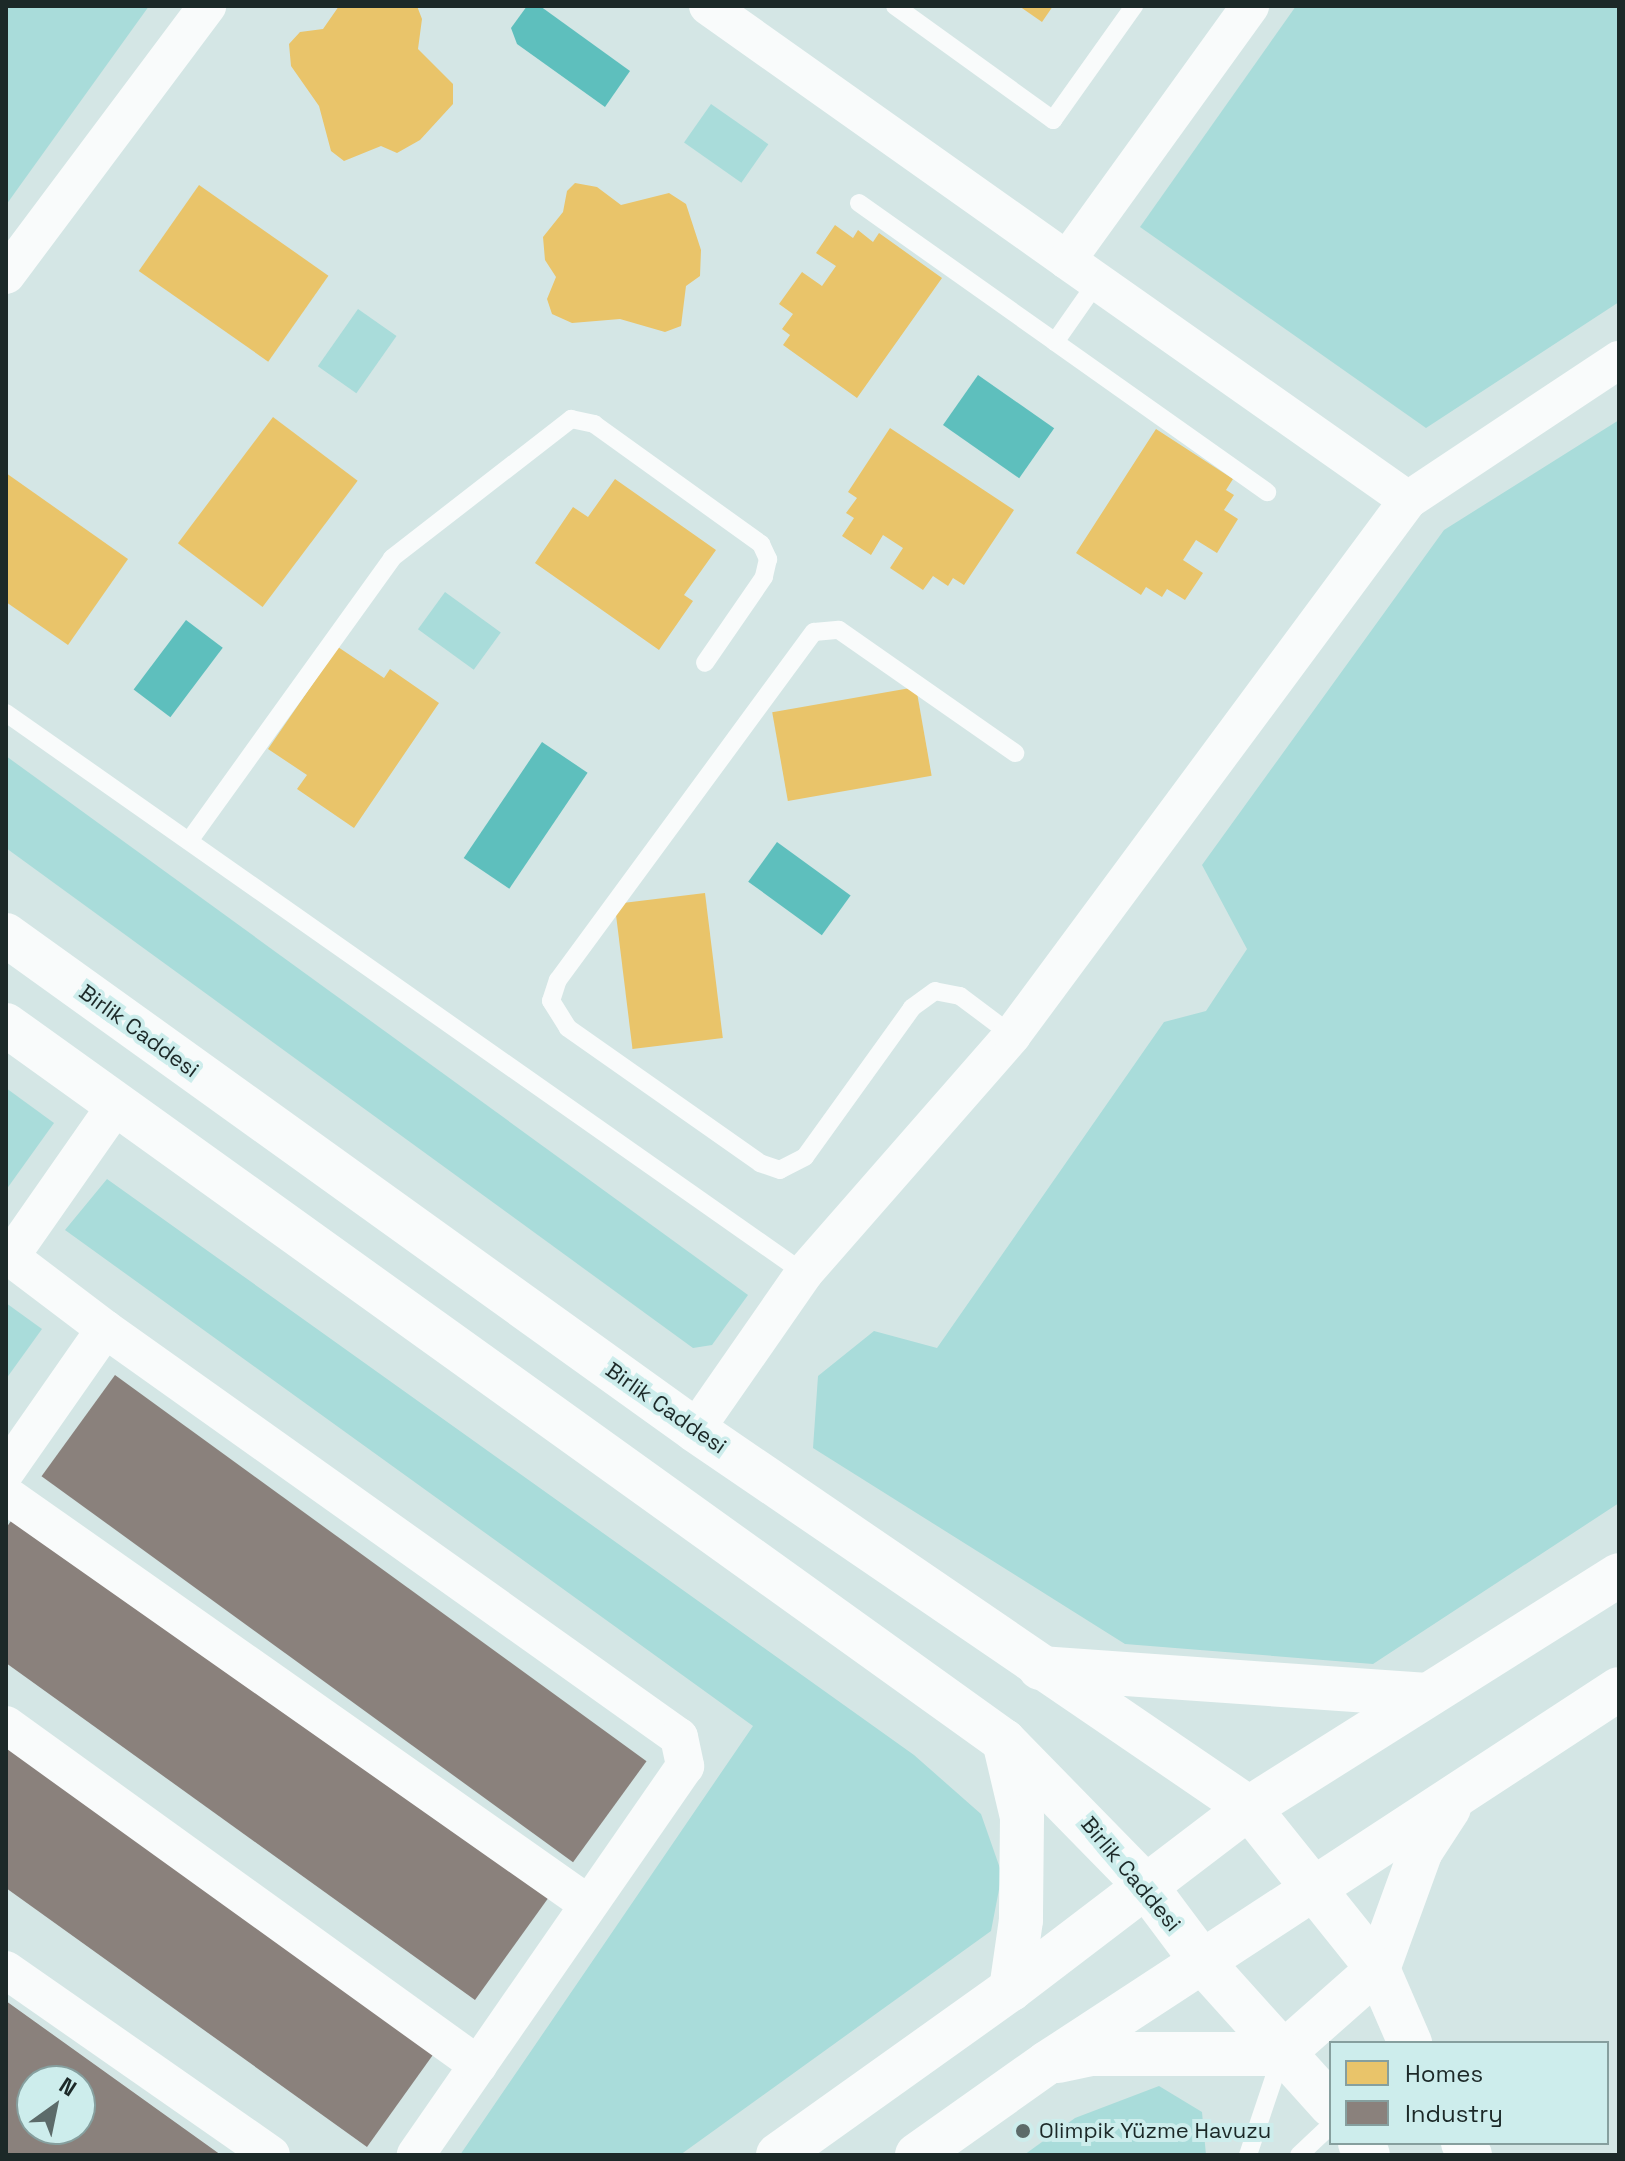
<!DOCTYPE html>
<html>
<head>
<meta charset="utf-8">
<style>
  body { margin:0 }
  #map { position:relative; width:1625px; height:2161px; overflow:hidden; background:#d4e6e5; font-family:"Space Grotesk",sans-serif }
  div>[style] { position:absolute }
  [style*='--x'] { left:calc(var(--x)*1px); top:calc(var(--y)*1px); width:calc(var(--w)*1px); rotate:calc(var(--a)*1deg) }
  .green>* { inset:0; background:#a9dcda; transform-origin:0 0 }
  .water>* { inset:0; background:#5ebfbd; transform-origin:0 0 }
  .homes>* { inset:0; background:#e9c46a; transform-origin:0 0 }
  .industry>* { inset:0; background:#8a817c; transform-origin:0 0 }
  .lane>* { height:18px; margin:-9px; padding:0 9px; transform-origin:9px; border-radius:9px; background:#f9fbfb }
  .street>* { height:38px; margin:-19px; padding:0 19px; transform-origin:19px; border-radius:19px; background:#f9fbfb }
  .secondary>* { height:44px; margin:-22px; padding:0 22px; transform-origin:22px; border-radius:22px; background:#f9fbfb }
  .dots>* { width:22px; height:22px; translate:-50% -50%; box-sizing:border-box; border:4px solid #cdedec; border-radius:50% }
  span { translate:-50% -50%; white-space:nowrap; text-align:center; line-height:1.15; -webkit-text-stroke:8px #cdedec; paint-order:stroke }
  .street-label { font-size:22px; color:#1c2928 }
  .poi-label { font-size:22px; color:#1c2928 }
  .left { translate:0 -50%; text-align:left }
  .frame { position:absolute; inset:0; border:8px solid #1c2928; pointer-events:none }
  .legend { position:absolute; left:1329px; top:2041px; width:280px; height:104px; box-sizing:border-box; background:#cdedec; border:2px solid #869f9e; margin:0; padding:10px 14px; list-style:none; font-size:24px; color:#1c2928 }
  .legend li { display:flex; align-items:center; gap:16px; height:40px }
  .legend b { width:40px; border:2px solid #869f9e }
  .north { position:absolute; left:16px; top:2065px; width:80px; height:80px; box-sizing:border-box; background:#cdedec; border:2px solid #869f9e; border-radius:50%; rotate:33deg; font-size:22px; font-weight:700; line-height:32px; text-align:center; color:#1c2928 }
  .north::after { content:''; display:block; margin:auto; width:28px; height:36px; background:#5c6b6a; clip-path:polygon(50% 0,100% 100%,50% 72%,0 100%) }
</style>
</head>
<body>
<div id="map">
  <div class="green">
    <div style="clip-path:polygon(6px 6px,149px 6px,6px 205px)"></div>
    <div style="clip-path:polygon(1296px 6px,1619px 6px,1619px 302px,1426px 428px,1140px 227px)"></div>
    <div style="left:711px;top:104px;width:70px;height:47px;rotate:35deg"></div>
    <div style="left:358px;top:309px;width:47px;height:70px;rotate:35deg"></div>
    <div style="clip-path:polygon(1619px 420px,1619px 1503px,1373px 1664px,1125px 1644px,813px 1448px,818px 1376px,874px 1331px,937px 1348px,1164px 1022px,1206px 1011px,1247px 949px,1202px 865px,1444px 530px)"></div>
    <div style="left:445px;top:592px;width:69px;height:46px;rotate:36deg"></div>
    <div style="clip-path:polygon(6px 756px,748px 1295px,712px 1345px,693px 1348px,6px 848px)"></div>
    <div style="clip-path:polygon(6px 1088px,54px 1123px,6px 1190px)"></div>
    <div style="clip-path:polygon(107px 1179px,914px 1755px,981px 1814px,1002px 1874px,991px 1931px,680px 2155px,460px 2155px,753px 1726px,65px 1230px)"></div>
    <div style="clip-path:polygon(6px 1303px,42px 1329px,6px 1379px)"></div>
    <div style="clip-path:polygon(1159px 2086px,1202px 2112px,1206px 2155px,1024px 2155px,1075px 2118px)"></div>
  </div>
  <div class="water">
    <div style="clip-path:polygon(527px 6px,540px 6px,630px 71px,605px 107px,517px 44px,511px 28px)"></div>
    <div style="left:978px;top:375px;width:93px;height:61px;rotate:35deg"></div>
    <div style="left:186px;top:620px;width:46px;height:87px;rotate:37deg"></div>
    <div style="left:542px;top:742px;width:55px;height:140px;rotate:34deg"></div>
    <div style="left:777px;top:842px;width:91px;height:49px;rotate:36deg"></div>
  </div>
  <div class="homes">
    <div style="clip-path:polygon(339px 6px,417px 6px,422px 19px,418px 49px,453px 84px,453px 104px,420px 140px,397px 153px,381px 146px,344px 161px,331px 151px,319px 106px,291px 66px,289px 44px,300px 32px,323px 29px)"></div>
    <div style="clip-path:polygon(1019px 6px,1053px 6px,1042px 22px)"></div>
    <div style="clip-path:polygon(575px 183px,597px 187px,621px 205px,669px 193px,686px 204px,701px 250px,700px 276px,686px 286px,681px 326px,665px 332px,620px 319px,572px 323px,552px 314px,547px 299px,556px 277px,545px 260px,543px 237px,563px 212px,567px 191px)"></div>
    <div style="left:199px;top:185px;width:158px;height:105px;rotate:35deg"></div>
    <div style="clip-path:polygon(835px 225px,853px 238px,858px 230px,873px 242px,879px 233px,942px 278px,857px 398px,783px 345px,790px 335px,782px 329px,793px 314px,779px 304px,802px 272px,822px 286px,836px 266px,816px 253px)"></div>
    <div style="left:273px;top:417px;width:106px;height:158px;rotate:37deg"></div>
    <div style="clip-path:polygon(890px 428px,1014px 510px,964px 585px,953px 578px,948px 586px,933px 576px,923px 590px,890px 568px,903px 548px,883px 535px,871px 555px,842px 536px,854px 518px,846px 513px,857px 498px,848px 492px)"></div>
    <div style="clip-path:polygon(1156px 429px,1233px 479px,1226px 490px,1234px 495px,1224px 510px,1238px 519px,1217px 553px,1196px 540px,1183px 560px,1203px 573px,1185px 600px,1167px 589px,1162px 597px,1146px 587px,1141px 595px,1076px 553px)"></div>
    <div style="clip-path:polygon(6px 473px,128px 559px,68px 645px,6px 602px)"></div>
    <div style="clip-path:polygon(615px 479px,716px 550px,684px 595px,693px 601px,659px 650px,535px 563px,573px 507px,588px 517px)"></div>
    <div style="clip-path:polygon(338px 647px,384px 678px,390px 669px,439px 703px,354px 828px,297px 789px,307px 775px,268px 749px)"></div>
    <div style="left:916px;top:687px;width:90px;height:146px;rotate:80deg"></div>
    <div style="left:705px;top:893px;width:146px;height:91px;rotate:83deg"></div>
  </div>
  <div class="industry">
    <div style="left:115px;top:1375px;width:657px;height:125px;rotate:36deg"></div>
    <div style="clip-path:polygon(16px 1514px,549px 1897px,475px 2000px,6px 1663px,6px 1528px)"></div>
    <div style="clip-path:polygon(6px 1733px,440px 2045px,367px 2147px,6px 1888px)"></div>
    <div style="clip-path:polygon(evenodd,6px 2001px,221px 2155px,6px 2155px,6px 2001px,32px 2081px,80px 2081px,80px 2129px,32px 2129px,32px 2081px)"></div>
  </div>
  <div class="lane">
    <div style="--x:895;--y:6;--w:195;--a:35.8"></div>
    <div style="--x:1053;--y:120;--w:140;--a:-54.6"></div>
    <div style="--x:859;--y:203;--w:240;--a:35.3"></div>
    <div style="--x:1055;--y:342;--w:73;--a:-55"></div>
    <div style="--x:1055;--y:342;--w:260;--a:35.3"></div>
    <div style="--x:6;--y:713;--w:975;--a:35.06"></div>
    <div style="--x:189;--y:841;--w:348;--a:-54.3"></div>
    <div style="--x:392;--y:558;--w:227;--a:-37.8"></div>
    <div style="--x:571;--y:419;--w:24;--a:12"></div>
    <div style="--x:594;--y:424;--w:206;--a:35.7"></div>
    <div style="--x:761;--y:544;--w:17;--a:65"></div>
    <div style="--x:768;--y:559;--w:18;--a:103"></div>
    <div style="--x:764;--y:577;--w:104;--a:124.5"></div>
    <div style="--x:1012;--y:1035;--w:65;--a:-143.1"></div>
    <div style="--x:960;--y:996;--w:25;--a:-169"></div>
    <div style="--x:935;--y:991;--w:29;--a:144"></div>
    <div style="--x:912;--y:1008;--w:183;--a:125.7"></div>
    <div style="--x:805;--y:1157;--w:28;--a:153"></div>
    <div style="--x:780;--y:1170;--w:21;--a:-161"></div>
    <div style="--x:760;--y:1163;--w:235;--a:-144.9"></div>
    <div style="--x:568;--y:1028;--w:32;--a:-122"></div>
    <div style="--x:551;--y:1001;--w:22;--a:-72"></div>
    <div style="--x:558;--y:980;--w:432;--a:-53.7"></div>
    <div style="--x:814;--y:632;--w:25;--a:-5"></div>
    <div style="--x:839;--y:630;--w:215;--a:34.9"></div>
    <div style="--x:1248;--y:2155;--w:107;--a:-71.4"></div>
    <div style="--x:1299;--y:2155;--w:44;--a:-43.2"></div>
  </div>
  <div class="street">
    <div style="--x:708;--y:6;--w:440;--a:35.3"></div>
    <div style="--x:1067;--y:260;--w:313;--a:-54.2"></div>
    <div style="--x:6;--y:275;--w:336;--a:-53.2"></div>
    <div style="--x:1408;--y:500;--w:253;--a:-33.6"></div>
    <div style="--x:6;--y:1254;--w:124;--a:37.1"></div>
    <div style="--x:10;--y:1257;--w:185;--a:-55.1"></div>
    <div style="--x:695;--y:1430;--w:191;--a:-55.2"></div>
    <div style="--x:804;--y:1273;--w:316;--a:-48.8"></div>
    <div style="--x:1012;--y:1035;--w:666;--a:-53.49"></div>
    <div style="--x:1408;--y:500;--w:417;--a:-144.9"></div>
    <div style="--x:6;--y:1471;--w:173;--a:-55.1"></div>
    <div style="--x:105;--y:1329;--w:704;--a:35.41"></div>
    <div style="--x:679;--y:1737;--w:30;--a:78"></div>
    <div style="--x:685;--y:1766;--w:473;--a:124.7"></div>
    <div style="--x:6;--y:1495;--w:711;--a:35.1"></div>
    <div style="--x:6;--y:1725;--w:582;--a:35.77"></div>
    <div style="--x:6;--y:1970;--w:323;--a:34.9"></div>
  </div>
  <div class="secondary">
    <div style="--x:6;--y:935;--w:848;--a:35.69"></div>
    <div style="--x:695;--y:1430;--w:671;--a:34.31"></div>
    <div style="--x:1249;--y:1808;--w:206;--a:51.3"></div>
    <div style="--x:1378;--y:1969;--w:81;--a:66.6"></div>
    <div style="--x:6;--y:1025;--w:1228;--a:35.66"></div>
    <div style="--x:1004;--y:1741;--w:202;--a:45.6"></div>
    <div style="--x:1145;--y:1885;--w:99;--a:53.2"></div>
    <div style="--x:1204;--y:1964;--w:190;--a:48"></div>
    <div style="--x:1040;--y:1668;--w:388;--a:4"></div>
    <div style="--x:1004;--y:1741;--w:78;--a:76.7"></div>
    <div style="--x:1022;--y:1817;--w:103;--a:90.6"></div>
    <div style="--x:1021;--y:1920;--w:70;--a:98.2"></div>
    <div style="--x:1378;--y:1969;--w:126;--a:-70"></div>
    <div style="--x:1421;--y:1851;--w:51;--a:-56.9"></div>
    <div style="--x:1282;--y:2054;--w:128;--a:-41.5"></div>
    <div style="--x:1058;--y:2061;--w:35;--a:-12"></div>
    <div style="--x:1092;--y:2054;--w:190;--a:0"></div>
    <div style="--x:1360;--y:2143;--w:14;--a:56"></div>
    <div style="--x:1463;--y:2143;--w:14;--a:60"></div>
    <div style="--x:778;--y:2155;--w:286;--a:-35.5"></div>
    <div style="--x:1011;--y:1989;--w:299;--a:-37.3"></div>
    <div style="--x:1249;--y:1808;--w:437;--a:-32.2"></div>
    <div style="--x:917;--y:2155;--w:159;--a:-35.3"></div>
    <div style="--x:1047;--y:2063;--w:683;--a:-33.18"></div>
  </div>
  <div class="dots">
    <div style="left:1023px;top:2131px;background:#5c6b6a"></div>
  </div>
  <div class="street-label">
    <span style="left:139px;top:1031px;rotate:36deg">Birlik Caddesi</span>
    <span style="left:666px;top:1408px;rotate:35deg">Birlik Caddesi</span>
    <span style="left:1131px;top:1874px;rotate:50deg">Birlik Caddesi</span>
  </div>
  <div class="poi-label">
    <span class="left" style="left:1039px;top:2131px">Olimpik Yüzme Havuzu</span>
  </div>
  <div class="frame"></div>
  <ul class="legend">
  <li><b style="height:22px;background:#e9c46a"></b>Homes</li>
  <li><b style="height:22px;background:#8a817c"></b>Industry</li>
  </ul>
  <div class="north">N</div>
</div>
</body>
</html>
